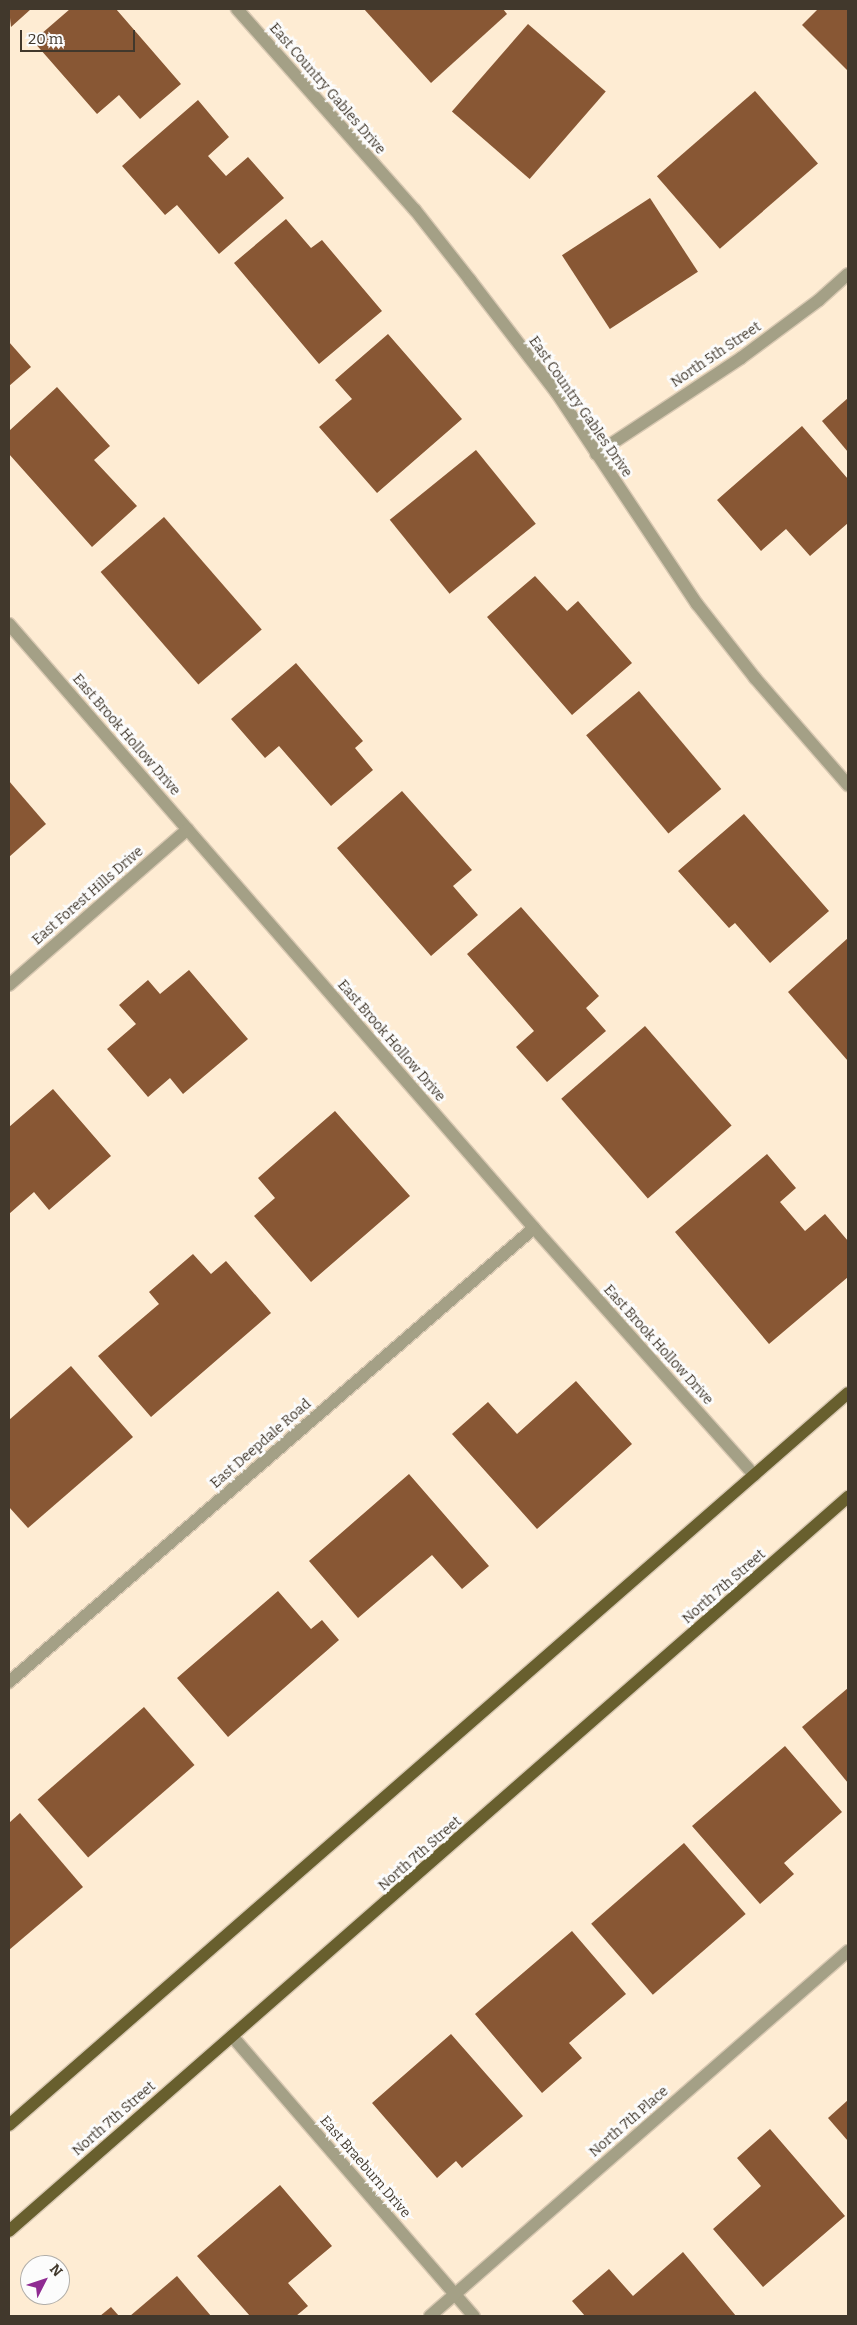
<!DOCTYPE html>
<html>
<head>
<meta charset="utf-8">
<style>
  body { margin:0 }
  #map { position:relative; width:857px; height:2325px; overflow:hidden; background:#feecd3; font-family:Bitter,serif }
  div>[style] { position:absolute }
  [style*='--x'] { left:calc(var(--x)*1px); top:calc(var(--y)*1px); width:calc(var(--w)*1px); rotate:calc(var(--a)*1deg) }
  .building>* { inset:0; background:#885734; transform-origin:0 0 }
  .roads { filter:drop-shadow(1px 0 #d8c8b2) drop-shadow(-1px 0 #d8c8b2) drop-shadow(0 1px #d8c8b2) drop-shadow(0 -1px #d8c8b2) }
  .street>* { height:12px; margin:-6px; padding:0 6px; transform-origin:6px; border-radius:6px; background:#a4a086 }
  .primary>* { height:12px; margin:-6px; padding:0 6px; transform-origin:6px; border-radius:6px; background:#685f2e }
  span { translate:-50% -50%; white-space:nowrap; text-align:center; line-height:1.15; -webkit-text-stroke:5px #fcfcfc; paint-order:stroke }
  .street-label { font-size:14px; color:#41382c }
  .frame { position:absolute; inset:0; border:10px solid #41382c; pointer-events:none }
  .north { position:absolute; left:20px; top:2255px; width:50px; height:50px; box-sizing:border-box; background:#fcfcfc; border:1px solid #b1aea9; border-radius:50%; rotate:49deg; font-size:14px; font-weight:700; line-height:20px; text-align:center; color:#41382c }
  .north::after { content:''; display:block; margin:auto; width:18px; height:22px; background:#8f2b92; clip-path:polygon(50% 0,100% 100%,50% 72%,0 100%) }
  .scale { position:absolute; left:20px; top:30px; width:115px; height:22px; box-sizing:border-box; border:2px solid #41382c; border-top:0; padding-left:6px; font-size:15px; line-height:18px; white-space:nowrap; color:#41382c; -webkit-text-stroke:4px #fcfcfc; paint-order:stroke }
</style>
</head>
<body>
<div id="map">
  <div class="building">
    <div style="clip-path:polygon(9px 9px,31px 9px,11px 27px)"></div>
    <div style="clip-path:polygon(70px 9px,116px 9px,181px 84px,140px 119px,119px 95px,97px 114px,33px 41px)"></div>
    <div style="clip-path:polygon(364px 9px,503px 9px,507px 14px,431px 83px)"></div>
    <div style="clip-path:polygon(818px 9px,848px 9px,848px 71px,802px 25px)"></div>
    <div style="left:528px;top:24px;width:103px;height:116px;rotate:41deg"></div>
    <div style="left:755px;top:91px;width:96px;height:130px;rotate:49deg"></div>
    <div style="clip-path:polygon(198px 100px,229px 137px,208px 156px,226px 176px,248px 157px,284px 198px,219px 254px,177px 205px,165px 215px,122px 166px)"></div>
    <div style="left:650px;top:198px;width:88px;height:105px;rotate:57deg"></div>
    <div style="clip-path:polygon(286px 219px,311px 248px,322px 240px,382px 311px,319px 364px,234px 263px)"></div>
    <div style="clip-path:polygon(388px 334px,462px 419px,377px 493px,319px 427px,352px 399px,335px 380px)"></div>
    <div style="clip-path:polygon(9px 342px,31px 367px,9px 386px)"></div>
    <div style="clip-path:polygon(57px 387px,110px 446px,94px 460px,137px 506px,92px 547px,9px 454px,9px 431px)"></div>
    <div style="clip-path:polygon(848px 398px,848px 452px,822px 421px)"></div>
    <div style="clip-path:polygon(802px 426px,848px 479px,848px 523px,810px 556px,786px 529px,761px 551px,717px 500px)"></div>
    <div style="left:476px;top:450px;width:95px;height:111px;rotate:51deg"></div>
    <div style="left:164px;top:517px;width:149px;height:84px;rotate:49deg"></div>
    <div style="clip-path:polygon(535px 576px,567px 611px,578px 601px,632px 663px,572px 715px,487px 617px)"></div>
    <div style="clip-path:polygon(296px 663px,363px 741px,355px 748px,373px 770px,331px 806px,279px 746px,265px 758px,231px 719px)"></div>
    <div style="left:639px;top:691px;width:128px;height:69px;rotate:50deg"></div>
    <div style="clip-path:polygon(9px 781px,46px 824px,9px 857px)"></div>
    <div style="clip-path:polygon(402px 791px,472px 870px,453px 886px,478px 915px,431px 956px,337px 848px)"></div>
    <div style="clip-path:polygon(744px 814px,829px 911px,770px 963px,735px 923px,729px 928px,678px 871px)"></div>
    <div style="clip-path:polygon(521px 907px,599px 996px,586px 1008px,606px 1031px,547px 1082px,516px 1047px,534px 1031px,467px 954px)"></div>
    <div style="clip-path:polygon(848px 938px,848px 1061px,788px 992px)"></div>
    <div style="clip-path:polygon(189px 970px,248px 1039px,183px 1094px,170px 1078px,148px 1097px,107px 1049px,136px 1024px,119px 1005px,148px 980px,160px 994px)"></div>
    <div style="left:645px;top:1026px;width:132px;height:111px;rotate:49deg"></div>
    <div style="clip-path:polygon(53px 1089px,111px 1156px,49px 1210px,34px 1192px,9px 1214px,9px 1127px)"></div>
    <div style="clip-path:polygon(335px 1111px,410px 1196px,311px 1282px,254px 1216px,275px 1198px,258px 1178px)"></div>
    <div style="clip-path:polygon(767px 1154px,796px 1188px,780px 1202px,805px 1231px,825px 1214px,848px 1241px,848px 1277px,769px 1344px,675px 1232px)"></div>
    <div style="clip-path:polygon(193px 1254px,211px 1274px,226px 1261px,271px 1313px,151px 1417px,98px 1356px,159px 1304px,149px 1292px)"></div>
    <div style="clip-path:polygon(71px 1366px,133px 1437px,28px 1528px,9px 1507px,9px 1420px)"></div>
    <div style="clip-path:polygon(576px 1381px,632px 1444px,537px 1529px,452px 1434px,488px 1402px,517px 1434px)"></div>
    <div style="clip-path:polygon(409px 1474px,489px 1566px,462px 1589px,432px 1555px,358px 1618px,309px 1561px)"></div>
    <div style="clip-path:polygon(278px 1591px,311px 1629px,322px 1620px,339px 1640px,228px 1737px,177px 1678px)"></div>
    <div style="clip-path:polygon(848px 1688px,848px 1783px,802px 1727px)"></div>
    <div style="left:144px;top:1707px;width:77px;height:141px;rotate:49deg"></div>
    <div style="clip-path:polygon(785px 1746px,842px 1812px,784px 1863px,794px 1874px,760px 1904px,692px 1826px)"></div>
    <div style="clip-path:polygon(20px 1813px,83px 1887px,9px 1950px,9px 1823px)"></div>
    <div style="left:684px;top:1843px;width:94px;height:123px;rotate:49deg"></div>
    <div style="clip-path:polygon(572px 1931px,626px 1994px,569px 2043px,582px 2058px,542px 2093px,475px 2014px)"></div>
    <div style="clip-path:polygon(451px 2034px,523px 2116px,462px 2168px,456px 2161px,437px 2178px,372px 2103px)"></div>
    <div style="clip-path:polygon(848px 2100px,848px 2141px,828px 2118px)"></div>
    <div style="clip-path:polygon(770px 2129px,845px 2216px,763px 2287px,713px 2229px,761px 2186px,737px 2158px)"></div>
    <div style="clip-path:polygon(280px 2185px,332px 2246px,288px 2283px,308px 2306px,296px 2316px,250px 2316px,197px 2256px)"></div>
    <div style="clip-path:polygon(683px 2252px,736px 2316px,585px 2316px,572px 2301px,609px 2269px,633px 2296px)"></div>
    <div style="clip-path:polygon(177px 2276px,211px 2316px,130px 2316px)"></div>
    <div style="clip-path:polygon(111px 2307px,119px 2316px,100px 2316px)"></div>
  </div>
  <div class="roads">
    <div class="street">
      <div style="--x:237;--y:9;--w:268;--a:48.5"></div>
      <div style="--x:415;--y:210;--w:89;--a:51.8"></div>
      <div style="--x:470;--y:280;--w:141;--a:52.5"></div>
      <div style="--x:556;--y:392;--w:255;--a:56.4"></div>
      <div style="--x:697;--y:604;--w:94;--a:51.9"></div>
      <div style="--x:755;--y:678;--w:142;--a:49"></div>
      <div style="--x:596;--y:454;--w:174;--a:-33.5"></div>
      <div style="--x:741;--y:358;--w:97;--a:-36.6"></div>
      <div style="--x:819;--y:300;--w:39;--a:-42"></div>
      <div style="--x:9;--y:624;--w:800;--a:49"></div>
      <div style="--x:534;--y:1228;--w:331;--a:48.3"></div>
      <div style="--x:9;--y:985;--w:237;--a:-41.1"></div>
      <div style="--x:9;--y:1682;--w:694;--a:-40.85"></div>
      <div style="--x:232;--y:2036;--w:370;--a:49.2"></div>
      <div style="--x:430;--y:2316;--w:555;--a:-41.13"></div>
    </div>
    <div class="primary">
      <div style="--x:9;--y:2125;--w:1113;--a:-41.1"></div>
      <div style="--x:9;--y:2231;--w:1115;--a:-41.18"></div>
    </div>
  </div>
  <div class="street-label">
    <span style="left:327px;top:89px;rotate:49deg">East Country Gables Drive</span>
    <span style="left:716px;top:355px;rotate:-34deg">North 5th Street</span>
    <span style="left:580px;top:407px;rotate:55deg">East Country Gables Drive</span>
    <span style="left:126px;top:735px;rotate:49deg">East Brook Hollow Drive</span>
    <span style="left:88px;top:896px;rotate:-41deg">East Forest Hills Drive</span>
    <span style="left:391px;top:1041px;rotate:49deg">East Brook Hollow Drive</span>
    <span style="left:658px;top:1345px;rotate:48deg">East Brook Hollow Drive</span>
    <span style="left:261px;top:1444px;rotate:-41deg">East Deepdale Road</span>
    <span style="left:724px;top:1587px;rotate:-41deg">North 7th Street</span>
    <span style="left:420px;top:1854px;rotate:-41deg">North 7th Street</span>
    <span style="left:114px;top:2119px;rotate:-41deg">North 7th Street</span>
    <span style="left:629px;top:2122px;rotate:-41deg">North 7th Place</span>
    <span style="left:365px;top:2167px;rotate:49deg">East Braeburn Drive</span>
  </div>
  <div class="frame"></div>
  <div class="north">N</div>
  <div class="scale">20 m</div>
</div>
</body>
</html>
